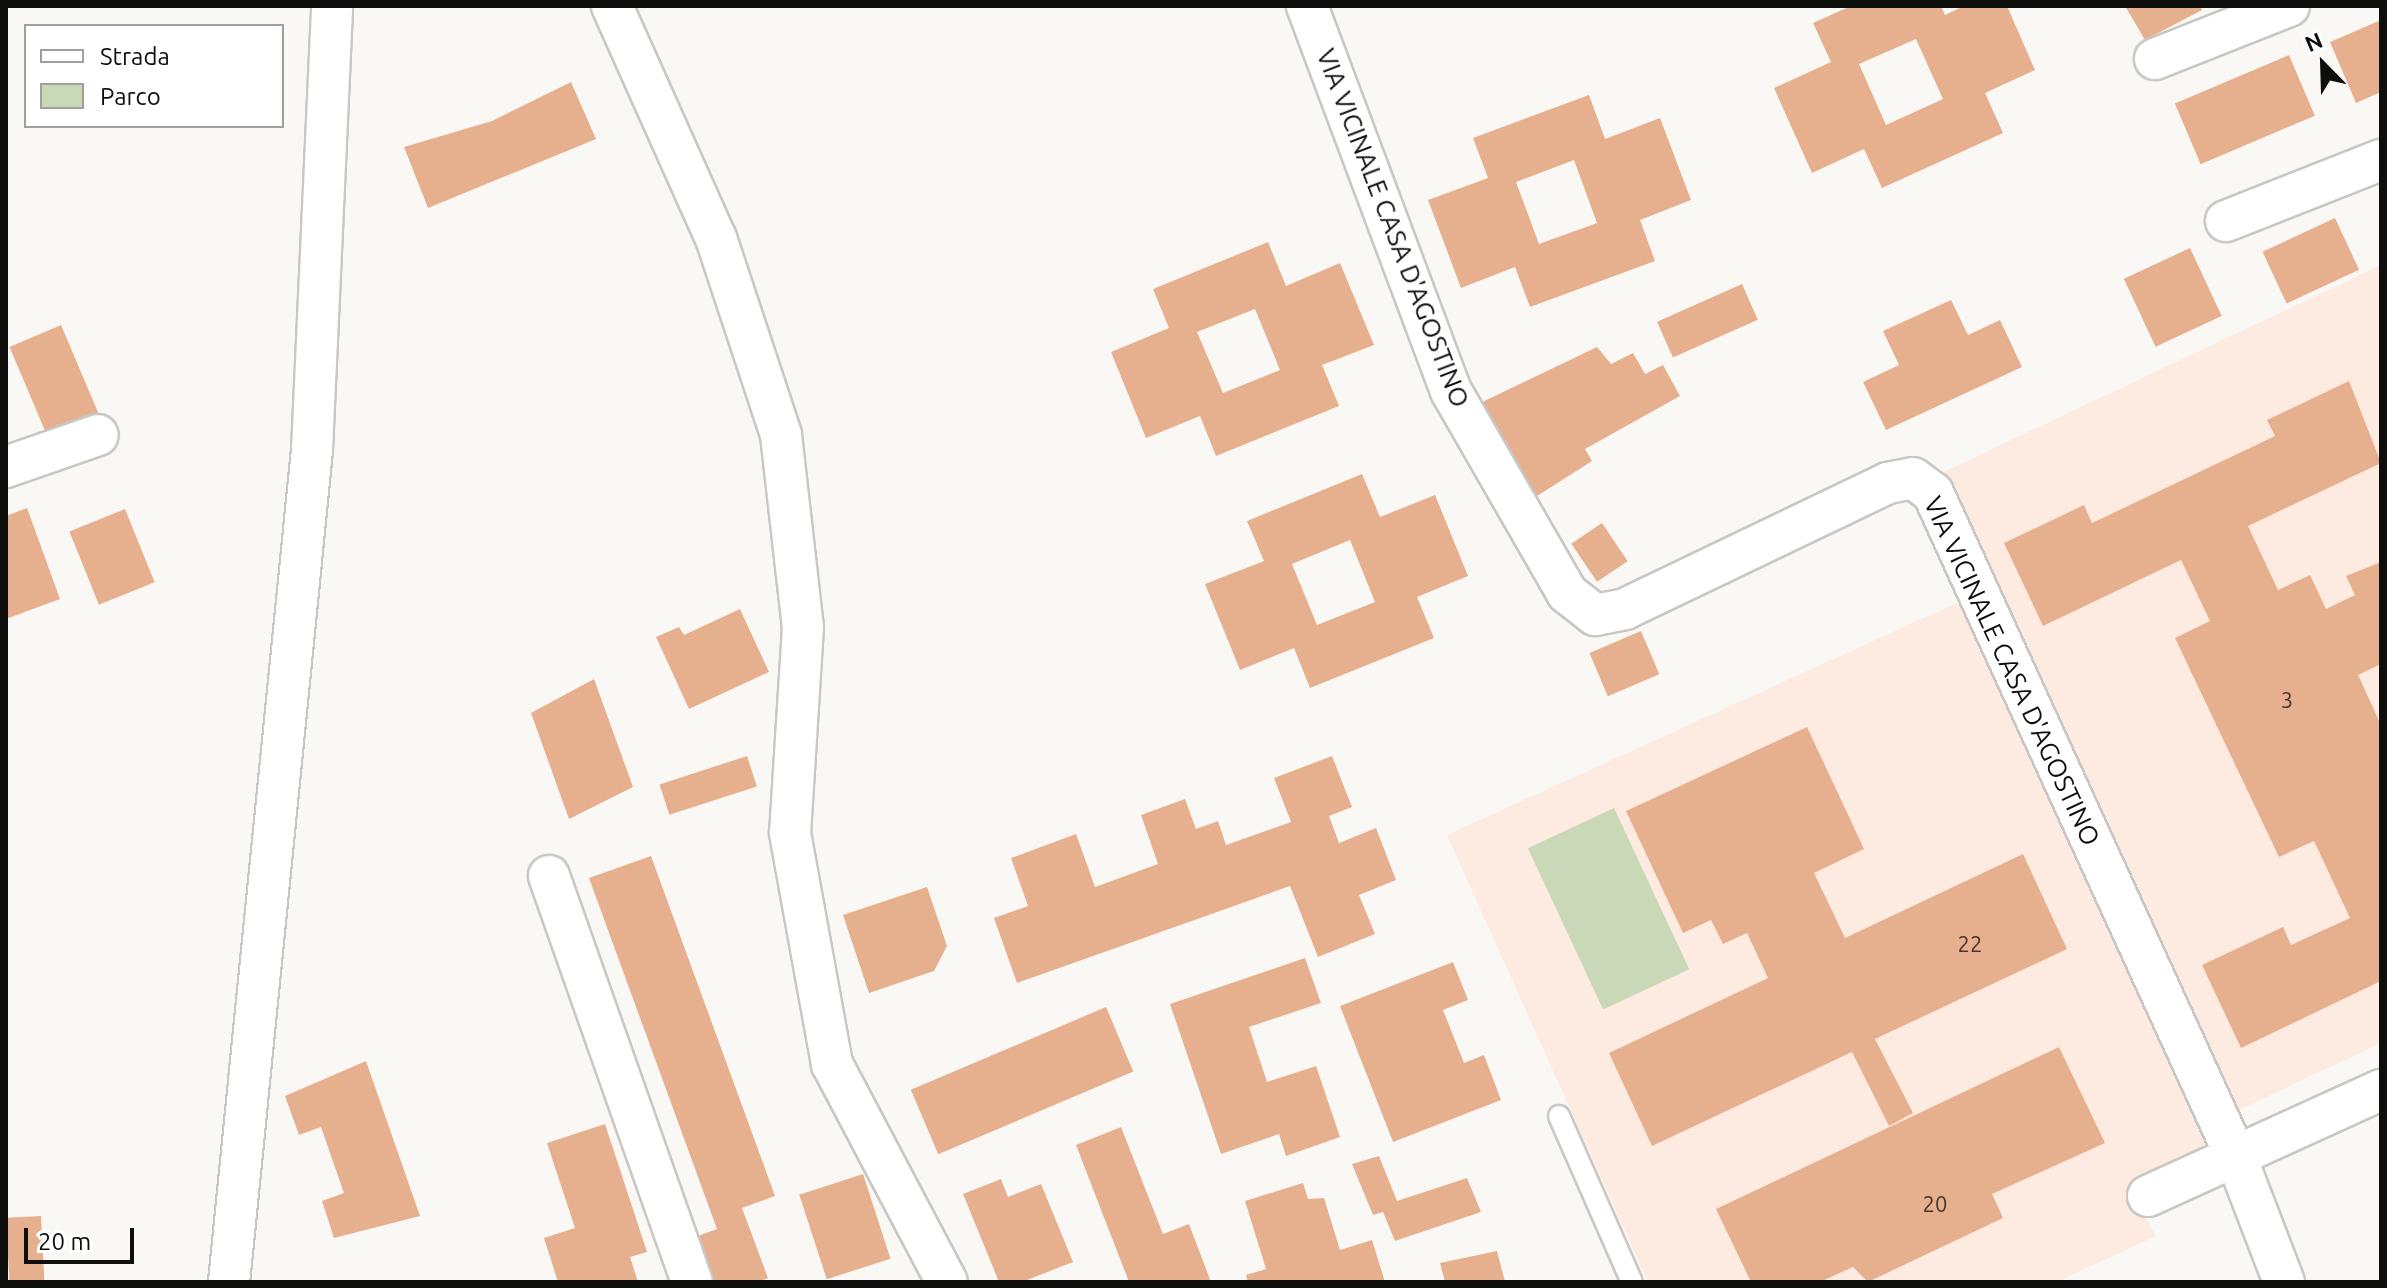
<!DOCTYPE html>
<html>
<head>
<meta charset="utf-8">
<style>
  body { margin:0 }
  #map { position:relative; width:2387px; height:1288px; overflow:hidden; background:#faf8f5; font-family:Ubuntu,sans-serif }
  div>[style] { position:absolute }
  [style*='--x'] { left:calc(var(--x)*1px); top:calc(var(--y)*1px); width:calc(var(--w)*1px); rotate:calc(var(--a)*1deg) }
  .education>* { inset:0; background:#fdeae1 }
  .green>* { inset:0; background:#c9d9b8; transform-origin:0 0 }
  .building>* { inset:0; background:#e6af8e; transform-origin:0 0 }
  .roads { filter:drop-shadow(2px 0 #c8c7c4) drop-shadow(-2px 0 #c8c7c4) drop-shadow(0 2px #c8c7c4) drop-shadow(0 -2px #c8c7c4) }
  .lane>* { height:20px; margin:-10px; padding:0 10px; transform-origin:10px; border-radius:10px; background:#fff }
  .street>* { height:40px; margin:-20px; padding:0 20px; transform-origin:20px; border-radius:20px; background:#fff }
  span { translate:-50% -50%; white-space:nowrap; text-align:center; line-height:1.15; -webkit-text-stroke:6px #fff; paint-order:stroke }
  .number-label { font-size:22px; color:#44362d }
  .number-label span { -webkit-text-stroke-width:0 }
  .street-label { font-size:26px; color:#0e0e0d }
  .frame { position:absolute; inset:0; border:8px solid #0e0e0d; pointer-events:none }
  .legend { position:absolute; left:24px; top:24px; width:260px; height:104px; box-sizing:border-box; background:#fff; border:2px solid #9f9f9e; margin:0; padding:10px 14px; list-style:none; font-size:24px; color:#0e0e0d }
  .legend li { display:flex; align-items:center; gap:16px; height:40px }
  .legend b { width:40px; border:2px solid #9f9f9e }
  .north { position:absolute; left:2283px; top:24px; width:80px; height:80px; -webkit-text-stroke:6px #fff; paint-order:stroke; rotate:337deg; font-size:22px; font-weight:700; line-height:32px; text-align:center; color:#0e0e0d }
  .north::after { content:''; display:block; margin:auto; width:28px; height:36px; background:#0e0e0d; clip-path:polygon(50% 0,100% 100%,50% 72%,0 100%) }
  .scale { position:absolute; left:24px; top:1228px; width:110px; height:36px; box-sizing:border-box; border:4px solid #0e0e0d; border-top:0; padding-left:10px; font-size:24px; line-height:28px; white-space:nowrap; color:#0e0e0d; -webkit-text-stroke:6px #fff; paint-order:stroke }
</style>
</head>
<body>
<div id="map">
  <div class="education">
    <div style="clip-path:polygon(2381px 265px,2381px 1043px,2207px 1125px,2213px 1153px,2131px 1191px,2156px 1236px,2057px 1282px,1648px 1282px,1447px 835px,1961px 601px,1908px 489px)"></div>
  </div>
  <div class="green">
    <div style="left:1614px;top:808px;width:178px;height:95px;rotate:65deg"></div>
  </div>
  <div class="building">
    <div style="clip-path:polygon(evenodd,1851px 6px,1941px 6px,1945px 15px,1964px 6px,2007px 6px,2035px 70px,1985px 93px,2003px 133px,1882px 188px,1864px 149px,1812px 173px,1774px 88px,1831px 62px,1813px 23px,1851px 6px,1916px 39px,1943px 99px,1886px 125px,1859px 64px,1916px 39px)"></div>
    <div style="clip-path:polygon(2125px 6px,2200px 6px,2202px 10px,2145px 40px)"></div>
    <div style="clip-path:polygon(2381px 20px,2381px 92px,2356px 103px,2330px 42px)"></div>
    <div style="left:2289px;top:55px;width:66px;height:124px;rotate:67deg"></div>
    <div style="clip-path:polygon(571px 82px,596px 139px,428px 208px,404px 147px,492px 121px)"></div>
    <div style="clip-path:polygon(evenodd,1589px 95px,1605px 139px,1660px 118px,1691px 200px,1640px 220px,1655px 261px,1530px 307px,1515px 267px,1461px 288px,1428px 200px,1488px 178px,1473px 138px,1589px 95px,1574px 160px,1597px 223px,1539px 244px,1516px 182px,1574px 160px)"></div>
    <div style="left:2335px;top:218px;width:57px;height:80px;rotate:65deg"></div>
    <div style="clip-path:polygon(evenodd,1268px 242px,1286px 286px,1340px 263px,1374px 345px,1322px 365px,1339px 406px,1216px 456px,1200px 416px,1146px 438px,1111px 352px,1169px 328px,1153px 289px,1268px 242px,1255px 309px,1280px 370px,1223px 393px,1197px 332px,1255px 309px)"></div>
    <div style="left:2190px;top:248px;width:75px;height:73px;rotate:65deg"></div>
    <div style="left:1742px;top:284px;width:39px;height:93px;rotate:66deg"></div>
    <div style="clip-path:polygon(1951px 300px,1968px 335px,2000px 320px,2022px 367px,1886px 430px,1863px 382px,1899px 365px,1883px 331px)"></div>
    <div style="left:61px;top:325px;width:95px;height:56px;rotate:67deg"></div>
    <div style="clip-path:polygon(1597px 347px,1611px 364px,1633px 353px,1645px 374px,1663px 365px,1680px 396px,1585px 449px,1592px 461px,1537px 496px,1476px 405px)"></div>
    <div style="clip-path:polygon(2349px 381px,2381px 463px,2248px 526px,2278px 590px,2310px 575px,2326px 609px,2355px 595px,2346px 576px,2381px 562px,2381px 664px,2358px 675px,2381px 725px,2381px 981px,2241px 1048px,2202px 965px,2283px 927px,2291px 945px,2350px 918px,2314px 841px,2279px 857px,2175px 638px,2210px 621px,2181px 560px,2043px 626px,2004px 543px,2084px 505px,2092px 523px,2275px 436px,2267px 420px)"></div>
    <div style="clip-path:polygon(evenodd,1362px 474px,1380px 517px,1435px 495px,1468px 576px,1417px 597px,1434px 638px,1310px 688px,1294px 648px,1240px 670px,1205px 584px,1264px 561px,1247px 521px,1362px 474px,1350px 540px,1375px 602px,1317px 625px,1292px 564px,1350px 540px)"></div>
    <div style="clip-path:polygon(27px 508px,60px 599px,6px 619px,6px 516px)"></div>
    <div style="left:125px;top:509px;width:79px;height:60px;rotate:68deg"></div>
    <div style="left:1602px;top:523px;width:46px;height:37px;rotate:56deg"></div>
    <div style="clip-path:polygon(740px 609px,769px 672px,689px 709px,656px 637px,679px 627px,684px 635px)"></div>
    <div style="left:1641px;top:631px;width:47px;height:56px;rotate:67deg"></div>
    <div style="clip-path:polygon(594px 679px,633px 787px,569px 819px,531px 713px)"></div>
    <div style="clip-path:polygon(1807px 727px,1864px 849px,1814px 873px,1845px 938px,2023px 854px,2067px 949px,1875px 1039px,1913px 1113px,1889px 1126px,1852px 1052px,1652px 1146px,1609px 1053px,1768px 978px,1747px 933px,1723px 944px,1711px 920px,1683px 933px,1626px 811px)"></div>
    <div style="left:747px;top:756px;width:32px;height:92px;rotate:72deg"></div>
    <div style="clip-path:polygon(1332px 756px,1352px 807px,1329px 816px,1339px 843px,1376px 828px,1396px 880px,1359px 895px,1375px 934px,1318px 957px,1290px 886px,1017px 983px,994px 918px,1028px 906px,1011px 858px,1076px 834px,1095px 887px,1158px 864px,1141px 815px,1185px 799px,1196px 829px,1218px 821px,1226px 845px,1291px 822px,1274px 778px)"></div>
    <div style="clip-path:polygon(651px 856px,775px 1196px,742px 1208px,768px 1278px,757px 1282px,714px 1282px,698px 1236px,717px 1229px,589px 878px)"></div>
    <div style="clip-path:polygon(927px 887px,947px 946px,934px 971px,869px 993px,843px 915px)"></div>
    <div style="clip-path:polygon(1305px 958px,1321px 1003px,1249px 1027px,1267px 1082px,1316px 1066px,1340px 1137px,1286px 1156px,1279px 1134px,1221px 1154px,1170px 1004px)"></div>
    <div style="clip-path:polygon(1453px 962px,1468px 1000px,1443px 1010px,1464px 1063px,1484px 1055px,1501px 1100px,1393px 1142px,1340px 1006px)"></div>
    <div style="left:1106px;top:1007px;width:70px;height:212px;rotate:67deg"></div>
    <div style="clip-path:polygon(2059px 1047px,2105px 1143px,1992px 1194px,2003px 1218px,1868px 1282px,1853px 1267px,1820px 1282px,1751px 1282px,1716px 1209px)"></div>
    <div style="clip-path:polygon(366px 1061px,420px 1216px,334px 1238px,322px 1201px,344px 1193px,321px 1127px,299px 1135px,285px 1096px)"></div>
    <div style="clip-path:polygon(605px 1124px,647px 1252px,630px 1257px,638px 1282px,558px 1282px,544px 1238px,575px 1228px,547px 1143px)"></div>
    <div style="clip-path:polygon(1121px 1127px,1163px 1234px,1189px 1224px,1211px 1282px,1129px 1282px,1076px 1145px)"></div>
    <div style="clip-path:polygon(1379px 1156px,1397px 1201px,1467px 1178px,1481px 1212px,1395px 1241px,1383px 1212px,1373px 1215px,1352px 1164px)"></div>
    <div style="left:863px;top:1174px;width:89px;height:67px;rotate:72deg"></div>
    <div style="clip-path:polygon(1001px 1179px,1008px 1197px,1041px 1184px,1073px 1262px,1022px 1282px,999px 1282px,963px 1194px)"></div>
    <div style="clip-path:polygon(1303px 1183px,1308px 1199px,1324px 1198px,1340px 1250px,1372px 1240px,1385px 1282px,1248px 1282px,1246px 1275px,1266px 1269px,1245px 1201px)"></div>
    <div style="left:41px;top:1216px;width:66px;height:35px;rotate:87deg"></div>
    <div style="clip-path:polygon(1497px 1251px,1505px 1282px,1445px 1282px,1440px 1263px)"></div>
  </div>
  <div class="roads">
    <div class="lane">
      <div style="--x:1559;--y:1116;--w:181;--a:66.3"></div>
    </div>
    <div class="street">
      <div style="--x:612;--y:6;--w:254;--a:65.9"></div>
      <div style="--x:716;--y:238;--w:207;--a:71.7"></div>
      <div style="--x:781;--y:435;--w:193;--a:83.5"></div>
      <div style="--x:803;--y:627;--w:206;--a:93.6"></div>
      <div style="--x:790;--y:833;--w:235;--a:79.7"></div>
      <div style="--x:832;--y:1064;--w:246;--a:62.2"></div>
      <div style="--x:1307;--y:6;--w:411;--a:69.5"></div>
      <div style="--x:1451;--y:391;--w:233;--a:60.1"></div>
      <div style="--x:1567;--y:593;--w:36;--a:38"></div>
      <div style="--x:1595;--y:615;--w:31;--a:-11"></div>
      <div style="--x:1625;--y:609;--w:292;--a:-25.6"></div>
      <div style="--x:1888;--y:483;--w:25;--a:-11"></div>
      <div style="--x:1913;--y:478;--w:25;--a:37"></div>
      <div style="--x:1933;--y:493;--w:730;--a:65.47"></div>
      <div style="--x:2236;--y:1157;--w:134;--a:69"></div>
      <div style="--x:2155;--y:59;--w:144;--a:-21.6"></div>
      <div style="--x:2226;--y:221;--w:167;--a:-21.5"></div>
      <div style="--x:6;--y:467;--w:97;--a:-19.2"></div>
      <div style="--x:549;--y:876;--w:430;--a:70.6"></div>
      <div style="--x:2148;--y:1196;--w:256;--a:-24.5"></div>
      <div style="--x:229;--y:1282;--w:836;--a:-84.3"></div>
      <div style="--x:312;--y:450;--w:444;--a:-87.4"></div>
    </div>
  </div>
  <div class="number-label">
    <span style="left:2287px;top:700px">3</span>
    <span style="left:1970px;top:944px">22</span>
    <span style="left:1935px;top:1204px">20</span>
  </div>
  <div class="street-label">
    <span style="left:1393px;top:228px;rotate:69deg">VIA VICINALE CASA D'AGOSTINO</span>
    <span style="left:2012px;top:671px;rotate:65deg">VIA VICINALE CASA D'AGOSTINO</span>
  </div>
  <div class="frame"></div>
  <ul class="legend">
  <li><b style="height:10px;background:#fff"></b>Strada</li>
  <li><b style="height:22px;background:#c9d9b8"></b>Parco</li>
  </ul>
  <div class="north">N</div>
  <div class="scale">20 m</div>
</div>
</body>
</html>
